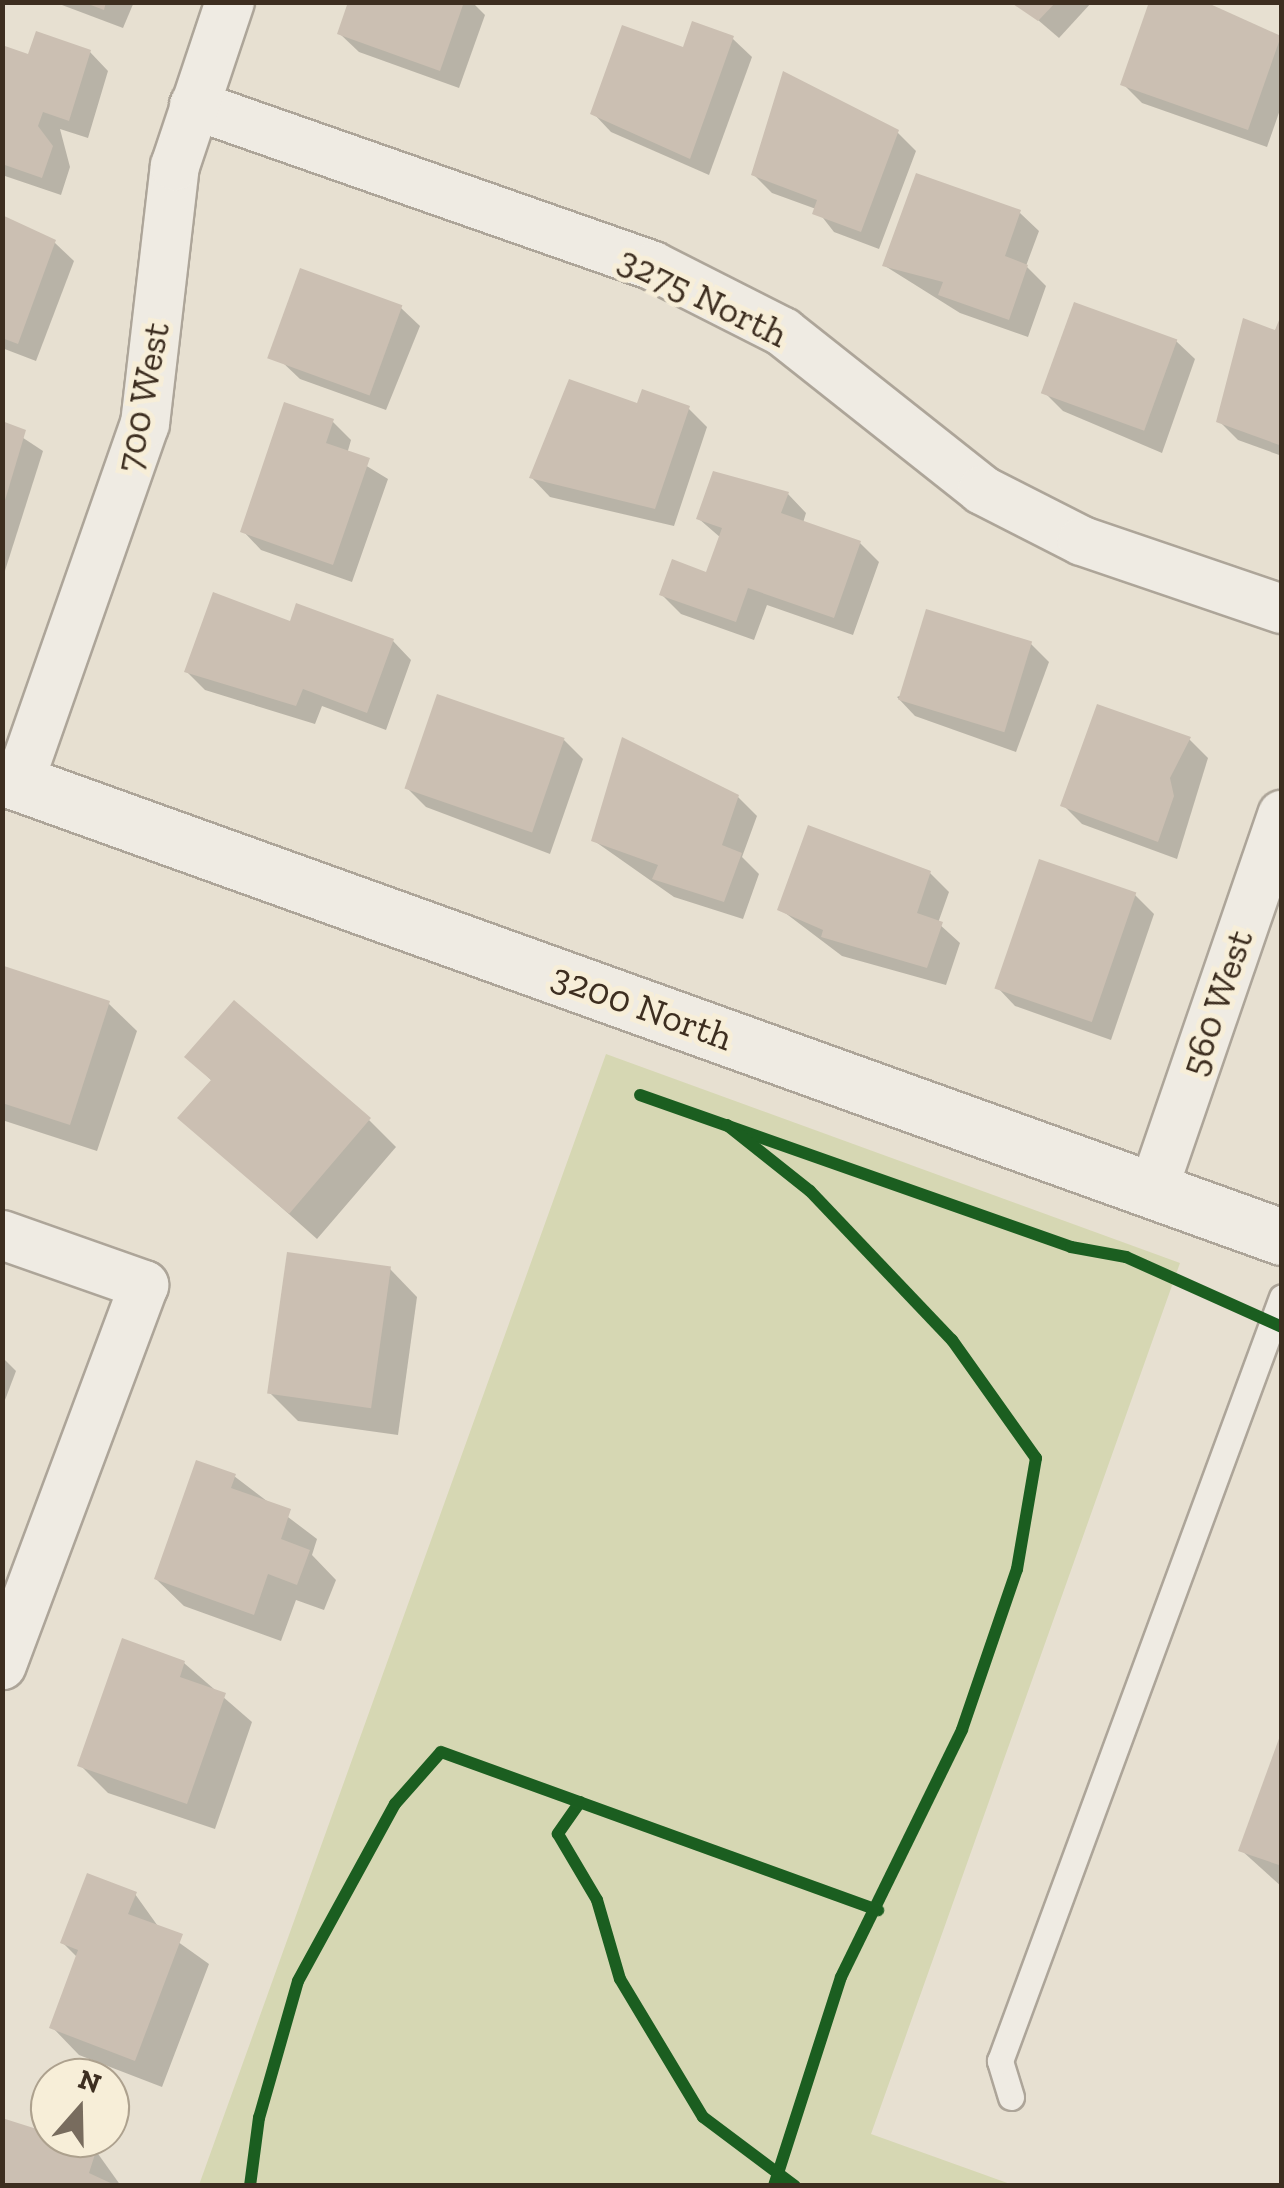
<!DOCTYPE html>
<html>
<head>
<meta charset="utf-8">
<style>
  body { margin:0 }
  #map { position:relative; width:1284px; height:2188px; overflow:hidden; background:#e7e0d1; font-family:"Zilla Slab",serif }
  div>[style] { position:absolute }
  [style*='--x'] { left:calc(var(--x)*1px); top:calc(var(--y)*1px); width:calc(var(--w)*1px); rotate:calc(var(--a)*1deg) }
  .green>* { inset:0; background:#d6d7b3 }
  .shadow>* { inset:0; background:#0003 }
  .building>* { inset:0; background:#cbbfb2; transform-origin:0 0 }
  .roads { filter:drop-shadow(2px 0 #ada599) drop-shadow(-2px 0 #ada599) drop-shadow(0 2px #ada599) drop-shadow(0 -2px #ada599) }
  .service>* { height:25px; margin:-12.5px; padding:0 12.5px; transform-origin:12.5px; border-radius:12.5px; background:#efebe3 }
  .minor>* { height:48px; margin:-24px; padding:0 24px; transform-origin:24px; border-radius:24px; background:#efebe3 }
  .tertiary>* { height:55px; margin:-27.5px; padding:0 27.5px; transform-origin:27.5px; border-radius:27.5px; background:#efebe3 }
  .cycleway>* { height:12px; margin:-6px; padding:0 6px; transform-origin:6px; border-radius:6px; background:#1b5e20 }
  span { translate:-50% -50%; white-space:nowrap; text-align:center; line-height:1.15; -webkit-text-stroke:10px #f7eed8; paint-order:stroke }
  .street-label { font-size:38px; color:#3d2e20 }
  .frame { position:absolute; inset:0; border:5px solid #3d2e20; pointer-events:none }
  .north { position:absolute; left:30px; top:2058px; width:100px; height:100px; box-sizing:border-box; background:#f7eed8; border:2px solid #ada18e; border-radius:50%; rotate:20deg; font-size:28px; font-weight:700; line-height:40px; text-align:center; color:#3d2e20 }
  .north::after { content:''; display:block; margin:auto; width:35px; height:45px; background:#786c5e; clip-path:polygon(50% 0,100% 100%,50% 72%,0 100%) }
</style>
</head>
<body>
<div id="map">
  <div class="green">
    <div style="clip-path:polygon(606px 1054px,1180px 1263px,871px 2134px,1013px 2185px,199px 2185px)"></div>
  </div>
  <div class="shadow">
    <div style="clip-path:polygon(54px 2px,134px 2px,123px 28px)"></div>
    <div style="clip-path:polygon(351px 2px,472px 2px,485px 15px,459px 88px,359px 52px,340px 34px)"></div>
    <div style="clip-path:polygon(1017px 2px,1092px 2px,1059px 38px)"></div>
    <div style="clip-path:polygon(1152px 2px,1185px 2px,1282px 40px,1282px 104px,1267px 147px,1142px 103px,1123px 84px)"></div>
    <div style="clip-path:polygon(733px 39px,752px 57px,709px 175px,611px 132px,593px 113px,684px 50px)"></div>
    <div style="clip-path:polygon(2px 48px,29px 57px,90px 52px,108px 71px,88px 138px,60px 129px,70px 167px,61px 195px,2px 175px)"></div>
    <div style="clip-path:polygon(897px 132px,916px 151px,879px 249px,834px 232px,816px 209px,772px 193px,753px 174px)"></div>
    <div style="clip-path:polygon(1020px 213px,1039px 231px,1026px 266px,1046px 286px,1028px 337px,960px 313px,885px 266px)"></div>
    <div style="clip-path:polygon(2px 222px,55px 243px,74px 261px,36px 361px,2px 348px)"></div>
    <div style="clip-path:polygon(301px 271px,401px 308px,420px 326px,386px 410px,300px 379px,281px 361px)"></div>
    <div style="clip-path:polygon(1282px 319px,1282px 456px,1238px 440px,1219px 421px)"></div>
    <div style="clip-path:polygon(1176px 341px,1195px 359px,1162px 453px,1063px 411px,1044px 392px)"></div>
    <div style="clip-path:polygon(638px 406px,688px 408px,707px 427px,674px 526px,550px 497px,532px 478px)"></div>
    <div style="clip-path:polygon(332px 421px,351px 440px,347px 454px,388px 479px,352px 582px,261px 550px,243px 531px)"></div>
    <div style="clip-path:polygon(2px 424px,43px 451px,3px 577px,2px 577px)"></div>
    <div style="clip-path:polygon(788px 494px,806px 513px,803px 523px,860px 543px,879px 562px,853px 635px,767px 605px,754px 640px,681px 614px,662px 595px,708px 575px,721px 538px,699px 519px)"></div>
    <div style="clip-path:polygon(291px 624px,393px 641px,411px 660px,386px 730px,322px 706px,315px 724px,205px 690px,186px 671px)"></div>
    <div style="clip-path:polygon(1030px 643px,1049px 662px,1016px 752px,915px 716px,897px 697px)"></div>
    <div style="clip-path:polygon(1189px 739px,1208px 758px,1177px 859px,1082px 824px,1063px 805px)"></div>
    <div style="clip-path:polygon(564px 740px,583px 759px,550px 854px,426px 807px,407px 788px)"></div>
    <div style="clip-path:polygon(738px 797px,757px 816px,742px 857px,759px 874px,743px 919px,674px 897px,593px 840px)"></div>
    <div style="clip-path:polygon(930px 873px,949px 892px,938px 923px,960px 943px,946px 985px,842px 956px,780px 909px)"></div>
    <div style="clip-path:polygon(1135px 895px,1154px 914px,1111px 1040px,1015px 1006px,997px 987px)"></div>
    <div style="clip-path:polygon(6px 969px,109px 1004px,137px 1031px,97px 1151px,2px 1120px)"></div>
    <div style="clip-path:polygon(188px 1057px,369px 1120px,396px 1147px,317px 1239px,181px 1118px,212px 1081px)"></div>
    <div style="clip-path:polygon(390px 1269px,417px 1297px,398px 1435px,298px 1421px,270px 1393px)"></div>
    <div style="clip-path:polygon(2px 1357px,16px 1371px,2px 1408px)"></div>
    <div style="clip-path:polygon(234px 1476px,317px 1539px,312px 1555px,336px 1580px,324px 1610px,296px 1600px,281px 1641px,184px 1606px,156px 1579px)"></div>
    <div style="clip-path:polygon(184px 1663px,252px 1722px,215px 1829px,108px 1793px,80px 1765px)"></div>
    <div style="clip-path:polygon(1282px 1739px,1282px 1887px,1241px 1850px)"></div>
    <div style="clip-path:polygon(135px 1894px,160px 1929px,209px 1964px,162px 2087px,79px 2055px,52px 2027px,78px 1958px,63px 1943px)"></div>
    <div style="clip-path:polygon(96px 2151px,121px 2186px,2px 2186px)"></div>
  </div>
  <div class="building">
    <div style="clip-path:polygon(83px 2px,106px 2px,104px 10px)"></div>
    <div style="clip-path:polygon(348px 2px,464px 2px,440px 71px,337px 34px)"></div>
    <div style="clip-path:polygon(1010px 2px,1056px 2px,1038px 21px)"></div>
    <div style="clip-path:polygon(1149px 2px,1210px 4px,1281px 36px,1248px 130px,1120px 85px)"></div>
    <div style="clip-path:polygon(692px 21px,734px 36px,690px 159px,590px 114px,622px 25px,683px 47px)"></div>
    <div style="clip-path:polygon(36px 31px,91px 50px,69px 121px,43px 112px,38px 126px,53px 146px,42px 178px,2px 164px,2px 45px,28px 54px)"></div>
    <div style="clip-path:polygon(783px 71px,899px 130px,861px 232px,812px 214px,817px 200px,751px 175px)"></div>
    <div style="clip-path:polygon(916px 173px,1021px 210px,1005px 256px,1028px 265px,1009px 320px,938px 295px,943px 282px,882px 266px)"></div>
    <div style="clip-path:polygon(2px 215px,56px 240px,18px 344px,2px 338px)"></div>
    <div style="left:300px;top:268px;width:109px;height:96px;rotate:20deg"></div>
    <div style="left:1074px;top:302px;width:110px;height:97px;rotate:20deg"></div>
    <div style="clip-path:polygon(1282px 313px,1282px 446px,1216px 422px,1243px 318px,1275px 330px)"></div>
    <div style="clip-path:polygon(569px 379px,637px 403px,642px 389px,690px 406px,655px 509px,529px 478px)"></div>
    <div style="clip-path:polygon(284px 402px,334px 419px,326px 443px,370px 458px,333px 565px,240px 532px)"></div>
    <div style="clip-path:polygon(2px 421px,26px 430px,3px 507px,2px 507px)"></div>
    <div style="clip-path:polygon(713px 471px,789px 492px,781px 513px,861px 541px,834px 618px,748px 588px,736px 622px,659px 595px,672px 559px,706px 572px,722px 528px,696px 519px)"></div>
    <div style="clip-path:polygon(213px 592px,290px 621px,296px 603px,394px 639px,367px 713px,303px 689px,296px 706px,184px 672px)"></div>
    <div style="left:926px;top:609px;width:111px;height:95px;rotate:17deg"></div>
    <div style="left:437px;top:694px;width:135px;height:100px;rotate:19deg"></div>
    <div style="clip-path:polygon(1097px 704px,1191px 737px,1170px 778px,1174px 796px,1158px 842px,1060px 806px)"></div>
    <div style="clip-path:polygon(622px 737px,739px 795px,722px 845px,742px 853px,724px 902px,652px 879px,658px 865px,591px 841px)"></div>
    <div style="clip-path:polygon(808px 825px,931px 871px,917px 913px,943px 922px,927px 968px,821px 937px,823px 930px,777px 910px)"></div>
    <div style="left:1039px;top:859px;width:103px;height:137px;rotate:19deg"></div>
    <div style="clip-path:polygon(4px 966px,110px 1001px,70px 1125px,2px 1103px)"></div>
    <div style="clip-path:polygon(234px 1000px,371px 1118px,289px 1214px,177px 1118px,211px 1080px,184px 1057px)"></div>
    <div style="left:287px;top:1252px;width:105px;height:143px;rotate:8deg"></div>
    <div style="clip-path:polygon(196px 1460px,236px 1474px,231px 1488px,291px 1509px,281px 1539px,310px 1550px,297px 1585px,268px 1574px,254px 1615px,154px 1579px)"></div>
    <div style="clip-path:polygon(122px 1638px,185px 1661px,180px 1677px,226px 1693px,187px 1804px,77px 1766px)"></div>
    <div style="clip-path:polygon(1281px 1733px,1282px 1733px,1282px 1866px,1238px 1851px)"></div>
    <div style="clip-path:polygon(87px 1873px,137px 1892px,128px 1914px,183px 1934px,135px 2061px,49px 2028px,78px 1950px,60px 1943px)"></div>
    <div style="clip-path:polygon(2px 2118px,97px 2148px,89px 2173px,117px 2186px,2px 2186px)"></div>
  </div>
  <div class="roads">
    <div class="service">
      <div style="--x:1011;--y:2097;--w:38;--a:-107"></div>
      <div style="--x:1000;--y:2061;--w:814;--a:-69.74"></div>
    </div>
    <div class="minor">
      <div style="--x:194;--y:105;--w:486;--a:19.3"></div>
      <div style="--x:653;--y:266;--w:146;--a:26.9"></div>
      <div style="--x:783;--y:332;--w:254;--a:38.4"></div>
      <div style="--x:982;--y:490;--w:112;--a:27"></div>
      <div style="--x:1082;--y:541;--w:211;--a:18.8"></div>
      <div style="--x:19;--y:783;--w:380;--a:-70.7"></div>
      <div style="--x:145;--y:424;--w:260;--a:-83.4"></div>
      <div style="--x:175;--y:166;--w:173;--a:-71.5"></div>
      <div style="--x:1153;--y:1190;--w:397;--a:-71"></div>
      <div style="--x:2;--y:1235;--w:151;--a:19.4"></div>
      <div style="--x:144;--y:1285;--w:406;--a:110.5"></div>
    </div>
    <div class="tertiary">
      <div style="--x:2;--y:777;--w:1360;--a:19.77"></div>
    </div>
  </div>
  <div class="cycleway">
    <div style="--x:640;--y:1095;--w:457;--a:19.4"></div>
    <div style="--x:1071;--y:1247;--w:56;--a:10.3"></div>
    <div style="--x:1126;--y:1257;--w:171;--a:24.2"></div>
    <div style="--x:727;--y:1125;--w:106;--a:38.5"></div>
    <div style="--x:810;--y:1191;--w:206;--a:46.4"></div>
    <div style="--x:952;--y:1340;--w:145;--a:54.6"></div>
    <div style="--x:1036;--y:1458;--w:113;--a:99.7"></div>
    <div style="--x:1017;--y:1569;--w:170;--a:108.9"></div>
    <div style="--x:962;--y:1730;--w:275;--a:116.1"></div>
    <div style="--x:841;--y:1977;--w:219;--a:107.8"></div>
    <div style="--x:580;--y:1802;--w:39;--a:125"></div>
    <div style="--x:558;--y:1834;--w:77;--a:59.4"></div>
    <div style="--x:597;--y:1900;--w:82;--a:73.8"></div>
    <div style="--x:620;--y:1979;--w:161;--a:59"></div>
    <div style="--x:703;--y:2117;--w:115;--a:36.9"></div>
    <div style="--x:250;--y:2186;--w:69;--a:-82.5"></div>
    <div style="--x:259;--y:2118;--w:142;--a:-74.1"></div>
    <div style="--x:298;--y:1981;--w:202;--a:-61.3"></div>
    <div style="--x:395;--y:1804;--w:69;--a:-48.5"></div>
    <div style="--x:441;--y:1752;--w:465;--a:19.9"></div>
  </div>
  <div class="street-label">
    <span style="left:703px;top:297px;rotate:26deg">3275 North</span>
    <span style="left:143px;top:397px;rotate:-79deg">700 West</span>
    <span style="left:1217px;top:1003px;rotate:-71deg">560 West</span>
    <span style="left:642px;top:1007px;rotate:20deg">3200 North</span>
  </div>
  <div class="frame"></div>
  <div class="north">N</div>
</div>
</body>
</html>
